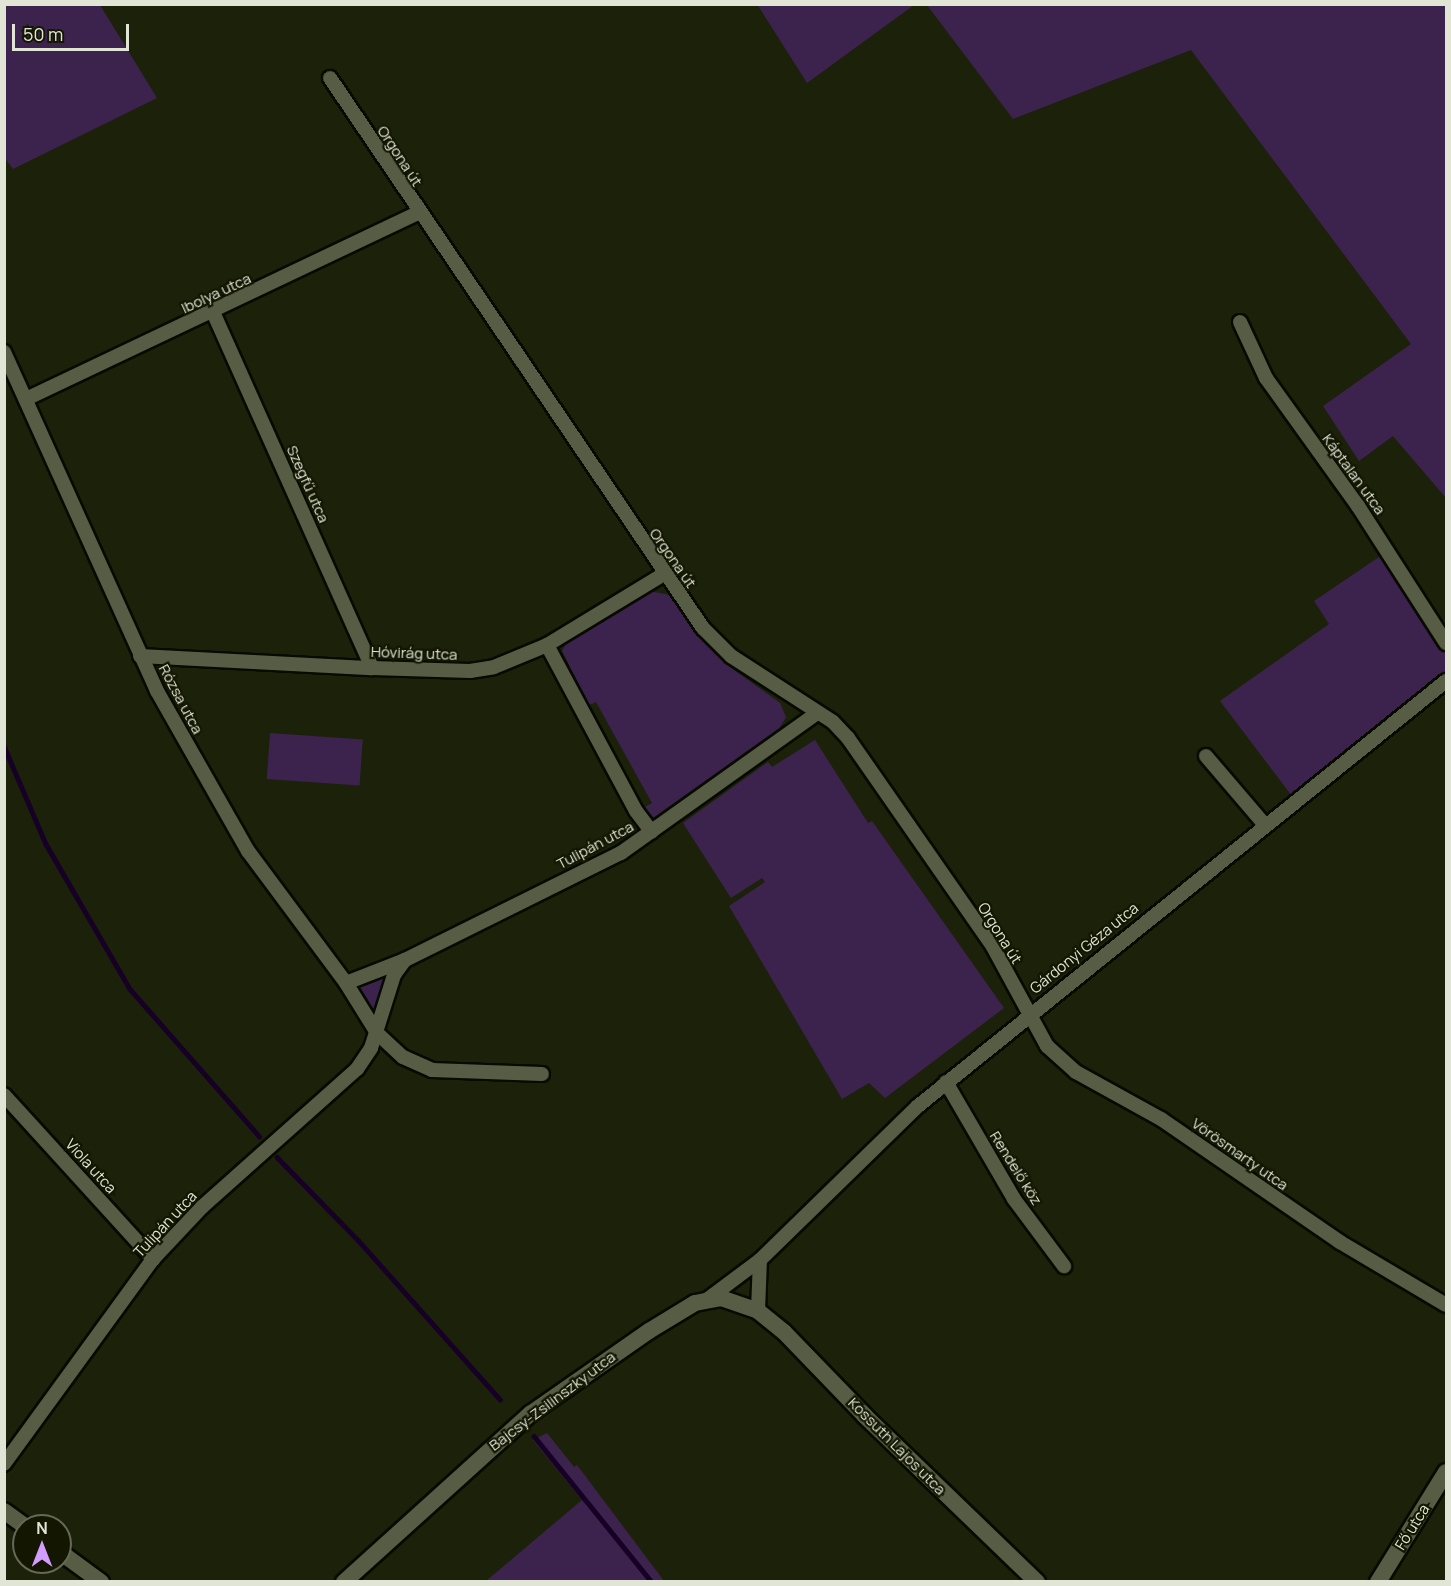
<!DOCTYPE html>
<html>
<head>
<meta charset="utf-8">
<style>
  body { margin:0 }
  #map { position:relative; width:1451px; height:1586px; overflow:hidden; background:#1c210a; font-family:Manrope,sans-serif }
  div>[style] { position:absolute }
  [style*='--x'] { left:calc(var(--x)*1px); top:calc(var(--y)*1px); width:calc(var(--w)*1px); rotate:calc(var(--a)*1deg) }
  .green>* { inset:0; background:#3c234e; transform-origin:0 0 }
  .stream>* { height:4.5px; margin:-2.25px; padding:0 2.25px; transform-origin:2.25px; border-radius:2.25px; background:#160026 }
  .roads { filter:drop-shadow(2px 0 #070a00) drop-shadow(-2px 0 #070a00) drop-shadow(0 2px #070a00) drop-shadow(0 -2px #070a00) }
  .minor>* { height:14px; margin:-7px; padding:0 7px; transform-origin:7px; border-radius:7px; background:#575d44 }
  .tertiary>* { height:16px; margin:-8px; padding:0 8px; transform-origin:8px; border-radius:8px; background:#575d44 }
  span { translate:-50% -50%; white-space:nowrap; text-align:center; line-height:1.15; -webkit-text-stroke:4.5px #131702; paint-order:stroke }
  .street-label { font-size:15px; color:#e1e5d6 }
  .frame { position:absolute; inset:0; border:6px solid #e1e5d6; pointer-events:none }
  .north { position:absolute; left:12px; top:1514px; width:60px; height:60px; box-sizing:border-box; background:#131702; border:2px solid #656957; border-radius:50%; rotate:0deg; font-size:16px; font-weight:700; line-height:24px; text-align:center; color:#e1e5d6 }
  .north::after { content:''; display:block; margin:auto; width:21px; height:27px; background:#d29dfd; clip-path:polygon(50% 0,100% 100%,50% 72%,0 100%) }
  .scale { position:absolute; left:12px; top:24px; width:117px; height:27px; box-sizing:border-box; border:3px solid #e1e5d6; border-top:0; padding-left:8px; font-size:18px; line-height:21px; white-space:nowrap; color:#e1e5d6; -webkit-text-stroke:4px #131702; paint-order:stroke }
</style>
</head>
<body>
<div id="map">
  <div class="green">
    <div style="clip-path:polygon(757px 4px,914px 4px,914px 5px,807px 83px)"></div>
    <div style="clip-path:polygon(4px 5px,100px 5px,157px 98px,13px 169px,4px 157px)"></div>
    <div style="clip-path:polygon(927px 5px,1446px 5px,1446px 498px,1393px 436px,1359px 461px,1323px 406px,1411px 344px,1191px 50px,1013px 119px)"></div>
    <div style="clip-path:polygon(1382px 555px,1446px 654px,1446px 673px,1292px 796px,1220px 701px,1329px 624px,1314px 601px)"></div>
    <div style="clip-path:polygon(649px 591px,670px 595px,697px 634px,734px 670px,780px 703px,786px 717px,777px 732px,654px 818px,643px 808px,652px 803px,596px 702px,589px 705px,562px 651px,568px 640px)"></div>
    <div style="left:270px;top:733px;width:93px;height:46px;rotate:4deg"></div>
    <div style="clip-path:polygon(815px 740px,868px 823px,872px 821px,1004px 1008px,885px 1098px,869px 1083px,842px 1099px,729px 906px,765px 882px,762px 878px,731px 898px,683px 823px,768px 762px,772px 767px)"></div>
    <div style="clip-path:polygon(386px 974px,378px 1008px,371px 1008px,358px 986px)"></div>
    <div style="clip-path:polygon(547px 1433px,574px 1467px,577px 1465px,664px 1581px,486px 1581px,582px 1500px,533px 1440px)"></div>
  </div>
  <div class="stream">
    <div style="--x:4;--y:746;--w:107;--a:66.8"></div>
    <div style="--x:46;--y:844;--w:168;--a:59.9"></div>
    <div style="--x:130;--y:989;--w:196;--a:48.7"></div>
    <div style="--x:277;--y:1157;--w:117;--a:45.7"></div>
    <div style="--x:359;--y:1241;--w:212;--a:48.3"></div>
    <div style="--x:534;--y:1436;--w:188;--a:51.1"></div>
  </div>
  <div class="roads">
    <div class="minor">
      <div style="--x:330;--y:78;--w:665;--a:55.86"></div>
      <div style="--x:703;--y:628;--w:40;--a:45"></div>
      <div style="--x:731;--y:656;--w:121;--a:32.9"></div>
      <div style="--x:833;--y:722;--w:22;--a:47"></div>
      <div style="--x:848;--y:738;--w:254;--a:55.2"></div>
      <div style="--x:993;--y:947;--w:113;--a:61.4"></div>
      <div style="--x:1047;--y:1046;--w:39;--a:42"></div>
      <div style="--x:1076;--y:1072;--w:97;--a:28.9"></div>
      <div style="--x:1161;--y:1119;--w:217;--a:34.5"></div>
      <div style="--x:1340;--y:1242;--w:123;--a:30.7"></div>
      <div style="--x:213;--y:312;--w:390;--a:65.9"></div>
      <div style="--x:1240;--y:322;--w:62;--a:65.1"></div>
      <div style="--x:1266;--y:378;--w:158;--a:54.3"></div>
      <div style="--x:1358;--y:506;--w:163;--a:57.3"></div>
      <div style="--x:4;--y:352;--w:372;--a:65.7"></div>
      <div style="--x:157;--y:691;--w:184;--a:60.4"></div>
      <div style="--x:248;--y:851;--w:164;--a:53.4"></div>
      <div style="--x:346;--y:983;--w:59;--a:58.2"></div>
      <div style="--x:377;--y:1033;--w:35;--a:43"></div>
      <div style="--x:403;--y:1057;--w:32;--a:24"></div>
      <div style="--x:432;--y:1070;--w:110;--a:2.1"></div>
      <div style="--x:26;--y:399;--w:434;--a:-25.4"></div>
      <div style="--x:547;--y:645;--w:188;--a:61.8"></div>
      <div style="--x:636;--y:811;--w:26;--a:53"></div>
      <div style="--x:140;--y:656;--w:232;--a:3"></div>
      <div style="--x:372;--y:668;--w:98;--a:1.8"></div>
      <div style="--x:470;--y:671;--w:24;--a:-9"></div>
      <div style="--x:494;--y:667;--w:57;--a:-22.5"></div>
      <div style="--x:547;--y:645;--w:137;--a:-31.3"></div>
      <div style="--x:1206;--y:756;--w:89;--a:49.5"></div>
      <div style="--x:346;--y:983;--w:63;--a:-21.3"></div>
      <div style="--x:946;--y:1082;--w:135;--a:59.8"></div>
      <div style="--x:1014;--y:1199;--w:84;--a:53.3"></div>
      <div style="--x:4;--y:1095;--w:222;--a:47.7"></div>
      <div style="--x:708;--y:1299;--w:65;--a:-36.9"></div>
      <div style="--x:760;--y:1260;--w:221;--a:-44.3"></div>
      <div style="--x:918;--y:1106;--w:678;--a:-38.83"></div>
      <div style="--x:758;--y:1311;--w:51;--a:-87.8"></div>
      <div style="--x:4;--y:1464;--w:253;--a:-54"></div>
      <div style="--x:153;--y:1259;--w:71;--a:-46.7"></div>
      <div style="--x:202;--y:1207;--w:208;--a:-41.7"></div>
      <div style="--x:357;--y:1069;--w:25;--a:-56"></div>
      <div style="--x:371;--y:1048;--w:77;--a:-72.5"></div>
      <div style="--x:394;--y:975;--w:19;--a:-54"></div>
      <div style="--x:405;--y:960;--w:241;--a:-26.4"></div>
      <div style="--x:621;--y:853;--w:239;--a:-35.5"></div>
    </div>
    <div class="tertiary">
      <div style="--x:4;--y:1511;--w:26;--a:36"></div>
      <div style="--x:60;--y:1552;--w:51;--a:36.2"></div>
      <div style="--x:344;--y:1582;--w:251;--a:-42.1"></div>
      <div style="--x:530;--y:1414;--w:145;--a:-34.9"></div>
      <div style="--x:649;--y:1331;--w:54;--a:-31.3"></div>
      <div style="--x:695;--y:1303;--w:26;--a:-11"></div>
      <div style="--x:721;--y:1298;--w:39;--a:19"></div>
      <div style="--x:758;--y:1311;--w:33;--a:39"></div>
      <div style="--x:784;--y:1332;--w:117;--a:46"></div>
      <div style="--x:865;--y:1416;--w:239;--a:44"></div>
      <div style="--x:1378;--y:1582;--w:129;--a:-58.3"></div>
    </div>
  </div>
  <div class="street-label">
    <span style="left:400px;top:156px;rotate:57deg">Orgona út</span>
    <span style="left:216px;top:293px;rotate:-25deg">Ibolya utca</span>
    <span style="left:1354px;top:474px;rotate:54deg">Káptalan utca</span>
    <span style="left:308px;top:484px;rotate:66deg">Szegfű utca</span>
    <span style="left:673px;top:558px;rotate:55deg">Orgona út</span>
    <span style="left:414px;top:653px;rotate:2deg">Hóvirág utca</span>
    <span style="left:181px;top:699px;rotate:62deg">Rózsa utca</span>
    <span style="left:595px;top:845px;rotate:-28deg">Tulipán utca</span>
    <span style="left:1000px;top:933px;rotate:58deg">Orgona út</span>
    <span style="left:1084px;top:948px;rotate:-39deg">Gárdonyi Géza utca</span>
    <span style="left:1240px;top:1154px;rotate:35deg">Vörösmarty utca</span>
    <span style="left:91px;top:1166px;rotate:48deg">Viola utca</span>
    <span style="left:1016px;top:1168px;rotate:58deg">Rendelő köz</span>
    <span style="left:165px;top:1224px;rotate:-47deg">Tulipán utca</span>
    <span style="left:552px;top:1401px;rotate:-37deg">Bajcsy-Zsilinszky utca</span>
    <span style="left:897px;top:1446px;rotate:45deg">Kossuth Lajos utca</span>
    <span style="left:1412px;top:1527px;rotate:-58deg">Fő utca</span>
  </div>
  <div class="frame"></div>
  <div class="north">N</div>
  <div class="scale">50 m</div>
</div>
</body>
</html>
